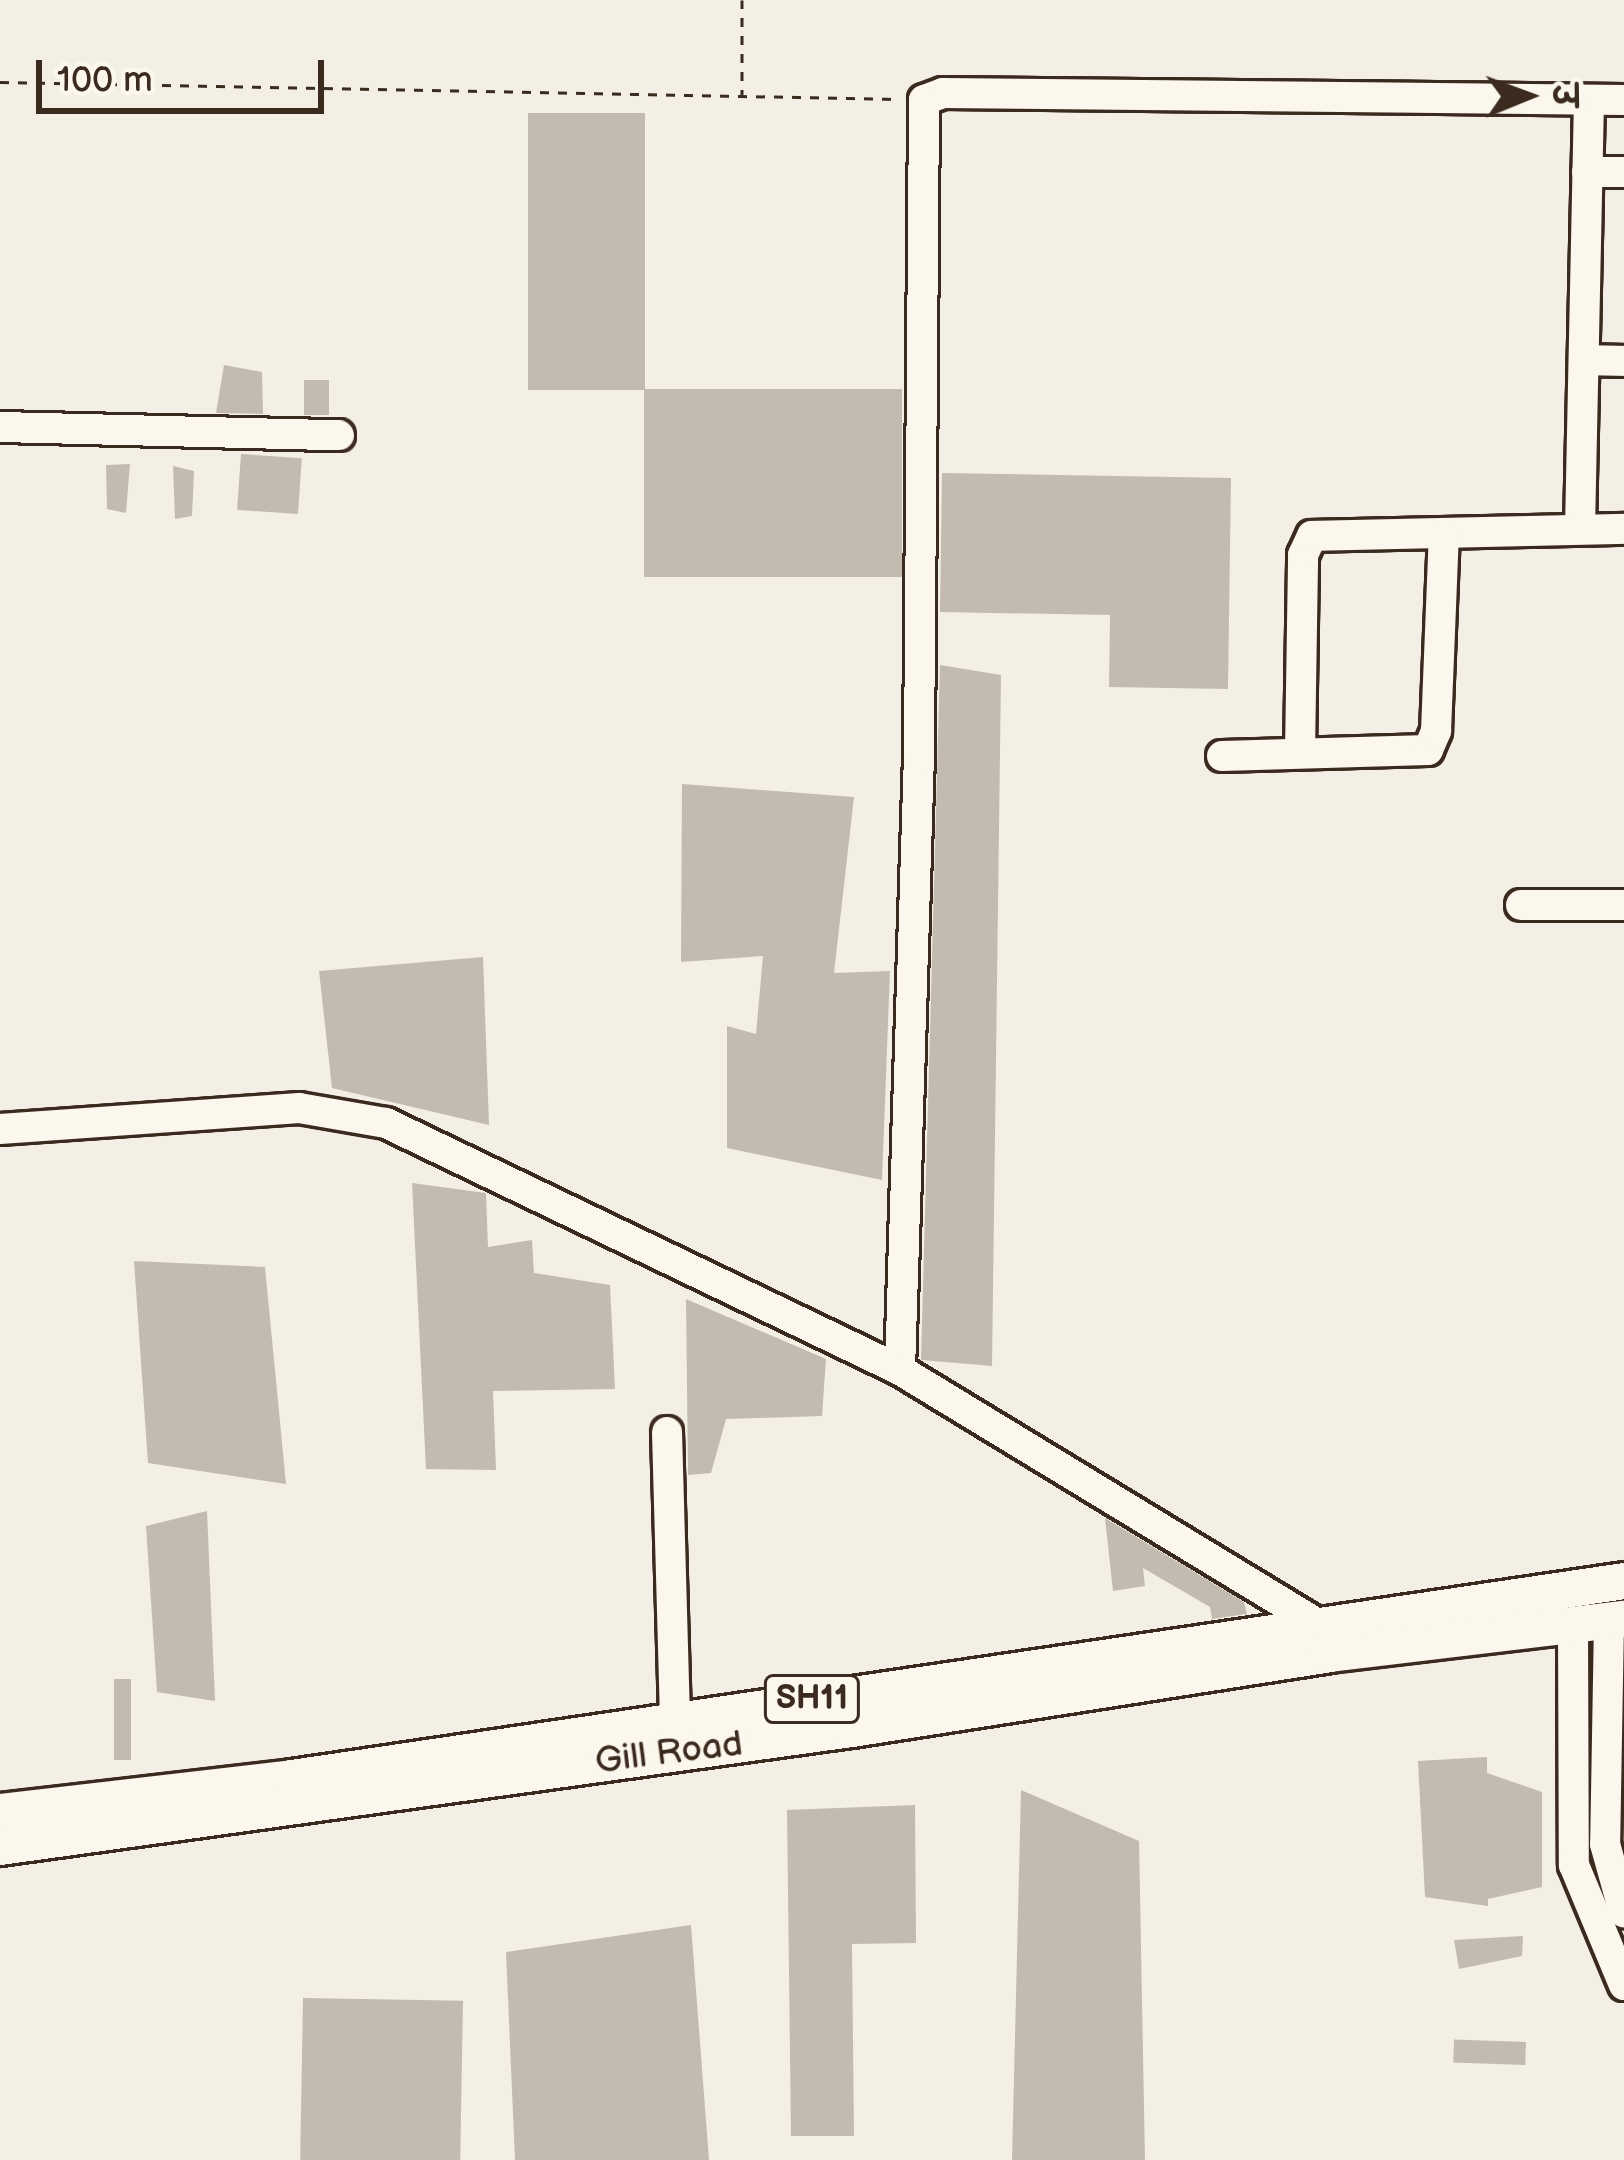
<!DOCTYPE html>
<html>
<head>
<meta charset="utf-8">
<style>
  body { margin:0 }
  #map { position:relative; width:1624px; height:2160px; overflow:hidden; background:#f3efe4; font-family:"Balsamiq Sans","Playpen Sans Deva",sans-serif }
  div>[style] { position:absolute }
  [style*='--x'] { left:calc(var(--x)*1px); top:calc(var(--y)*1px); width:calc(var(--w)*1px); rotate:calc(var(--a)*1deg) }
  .building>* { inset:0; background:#c3bbb0; transform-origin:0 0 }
  .path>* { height:3px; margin-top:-1.5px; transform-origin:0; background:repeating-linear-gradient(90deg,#3b2a1e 0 9px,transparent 0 18px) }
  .roads { filter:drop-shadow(3px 0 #3b2a1e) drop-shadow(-3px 0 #3b2a1e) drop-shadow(0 3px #3b2a1e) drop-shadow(0 -3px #3b2a1e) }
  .minor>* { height:30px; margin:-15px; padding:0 15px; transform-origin:15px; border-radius:15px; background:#fbf7ec }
  .major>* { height:36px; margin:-18px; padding:0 18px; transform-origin:18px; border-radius:18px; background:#fbf7ec }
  span { translate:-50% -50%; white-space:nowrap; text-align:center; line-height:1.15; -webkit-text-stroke:10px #fbf7ec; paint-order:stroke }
  .shield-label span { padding:3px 9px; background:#fbf7ec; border:3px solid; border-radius:9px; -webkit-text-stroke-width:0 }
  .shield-label { font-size:33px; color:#3b2a1e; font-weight:700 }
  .street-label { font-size:36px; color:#3b2a1e }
  .north { position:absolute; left:1468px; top:36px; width:120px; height:120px; -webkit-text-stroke:9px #fbf7ec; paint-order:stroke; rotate:89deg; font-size:33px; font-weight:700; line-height:48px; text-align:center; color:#3b2a1e }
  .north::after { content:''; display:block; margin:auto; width:42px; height:54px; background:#3b2a1e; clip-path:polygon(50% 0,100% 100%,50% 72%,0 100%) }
  .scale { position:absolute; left:36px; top:60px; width:288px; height:54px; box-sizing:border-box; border:6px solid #3b2a1e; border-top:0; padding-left:15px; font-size:36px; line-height:42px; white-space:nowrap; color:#3b2a1e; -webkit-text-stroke:9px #fbf7ec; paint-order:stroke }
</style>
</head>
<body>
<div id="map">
  <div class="building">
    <div style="left:528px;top:113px;width:117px;height:277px"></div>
    <div style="clip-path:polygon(224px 365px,262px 372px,263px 414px,216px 413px)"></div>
    <div style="left:304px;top:380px;width:25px;height:35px"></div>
    <div style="left:644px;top:389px;width:258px;height:188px"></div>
    <div style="left:241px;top:454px;width:61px;height:56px;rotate:4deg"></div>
    <div style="clip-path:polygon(130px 464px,126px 513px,107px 509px,106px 465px)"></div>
    <div style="clip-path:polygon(173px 466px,194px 471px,192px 516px,175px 519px)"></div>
    <div style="clip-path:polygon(942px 473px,1231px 478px,1228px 689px,1109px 687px,1110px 615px,940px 612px)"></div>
    <div style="clip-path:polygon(940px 665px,1001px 675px,992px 1366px,921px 1360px)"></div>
    <div style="clip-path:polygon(682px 784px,854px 797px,834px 973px,890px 971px,882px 1180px,727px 1148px,727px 1026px,756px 1034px,763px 956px,681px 962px)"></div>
    <div style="clip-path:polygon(483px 957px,489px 1125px,332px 1088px,319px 971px)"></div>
    <div style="clip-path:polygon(412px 1183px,486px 1193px,488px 1247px,532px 1240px,534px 1273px,610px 1285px,615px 1389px,493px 1391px,496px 1470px,426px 1469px)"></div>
    <div style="clip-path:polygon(134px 1261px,265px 1267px,286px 1484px,148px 1463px)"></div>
    <div style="clip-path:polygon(686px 1299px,826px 1359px,822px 1416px,726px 1419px,711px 1473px,688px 1475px)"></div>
    <div style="clip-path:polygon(207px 1511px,215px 1701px,157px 1692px,146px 1526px)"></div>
    <div style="clip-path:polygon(1105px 1518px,1244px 1602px,1247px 1614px,1212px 1619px,1210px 1607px,1143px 1568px,1145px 1586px,1113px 1591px)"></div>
    <div style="left:114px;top:1679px;width:17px;height:81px"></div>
    <div style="clip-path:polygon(1487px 1757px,1487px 1773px,1542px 1792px,1542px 1887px,1488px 1899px,1488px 1906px,1425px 1897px,1418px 1761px)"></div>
    <div style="clip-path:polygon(1021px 1790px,1139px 1841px,1145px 2160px,1012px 2160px)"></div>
    <div style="clip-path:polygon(915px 1805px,916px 1943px,852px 1944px,854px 2136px,791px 2136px,787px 1810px)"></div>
    <div style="clip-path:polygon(691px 1925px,709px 2160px,515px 2160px,506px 1952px)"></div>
    <div style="clip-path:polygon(1523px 1936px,1522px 1956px,1459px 1969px,1454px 1940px)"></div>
    <div style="left:303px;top:1998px;width:160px;height:162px;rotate:1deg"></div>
    <div style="left:1526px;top:2042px;width:23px;height:72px;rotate:92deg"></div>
  </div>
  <div class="path">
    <div style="--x:742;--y:0;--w:95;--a:90"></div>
    <div style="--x:0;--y:82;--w:898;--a:1.08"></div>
  </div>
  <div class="roads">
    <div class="minor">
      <div style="--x:1587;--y:172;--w:37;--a:0"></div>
      <div style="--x:1584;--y:360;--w:40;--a:1.4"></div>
      <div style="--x:0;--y:427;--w:339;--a:1.4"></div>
      <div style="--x:1580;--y:529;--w:429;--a:-88.8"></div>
      <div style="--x:1300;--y:753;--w:198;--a:-89.1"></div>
      <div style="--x:1303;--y:555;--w:21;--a:-65"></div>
      <div style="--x:1312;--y:536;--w:312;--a:-1.3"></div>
      <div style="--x:1222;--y:756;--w:206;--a:-1.7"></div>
      <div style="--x:1428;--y:750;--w:21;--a:-67"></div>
      <div style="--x:1436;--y:731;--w:198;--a:-87.7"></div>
      <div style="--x:1521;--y:905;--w:103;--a:0"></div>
      <div style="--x:0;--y:1129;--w:300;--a:-4"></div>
      <div style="--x:299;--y:1108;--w:88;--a:9.8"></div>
      <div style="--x:386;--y:1123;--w:570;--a:25.67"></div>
      <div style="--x:900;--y:1370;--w:616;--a:-88.23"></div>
      <div style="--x:919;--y:754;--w:654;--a:-89.56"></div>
      <div style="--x:924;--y:100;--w:20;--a:-20"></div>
      <div style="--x:943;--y:93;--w:681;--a:0.59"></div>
      <div style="--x:900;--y:1370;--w:491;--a:31.3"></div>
      <div style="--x:667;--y:1432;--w:287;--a:88.4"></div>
      <div style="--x:1609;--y:1622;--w:222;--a:91"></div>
      <div style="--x:1605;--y:1844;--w:71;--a:74.4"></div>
      <div style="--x:1573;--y:1626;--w:239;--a:89.8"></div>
      <div style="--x:1574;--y:1865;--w:130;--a:67.4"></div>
    </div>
    <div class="major">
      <div style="--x:0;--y:1812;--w:294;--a:-6.6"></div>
      <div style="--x:292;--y:1778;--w:1346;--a:-8.41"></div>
      <div style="--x:0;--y:1847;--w:860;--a:-7.89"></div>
      <div style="--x:852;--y:1729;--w:483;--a:-8.9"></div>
      <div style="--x:1329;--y:1654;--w:297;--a:-6.8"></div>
    </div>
  </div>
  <div class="shield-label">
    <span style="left:812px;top:1699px">SH11</span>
  </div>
  <div class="street-label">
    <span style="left:669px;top:1753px;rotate:-7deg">Gill Road</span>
  </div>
  <div class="north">उ</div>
  <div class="scale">100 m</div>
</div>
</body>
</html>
